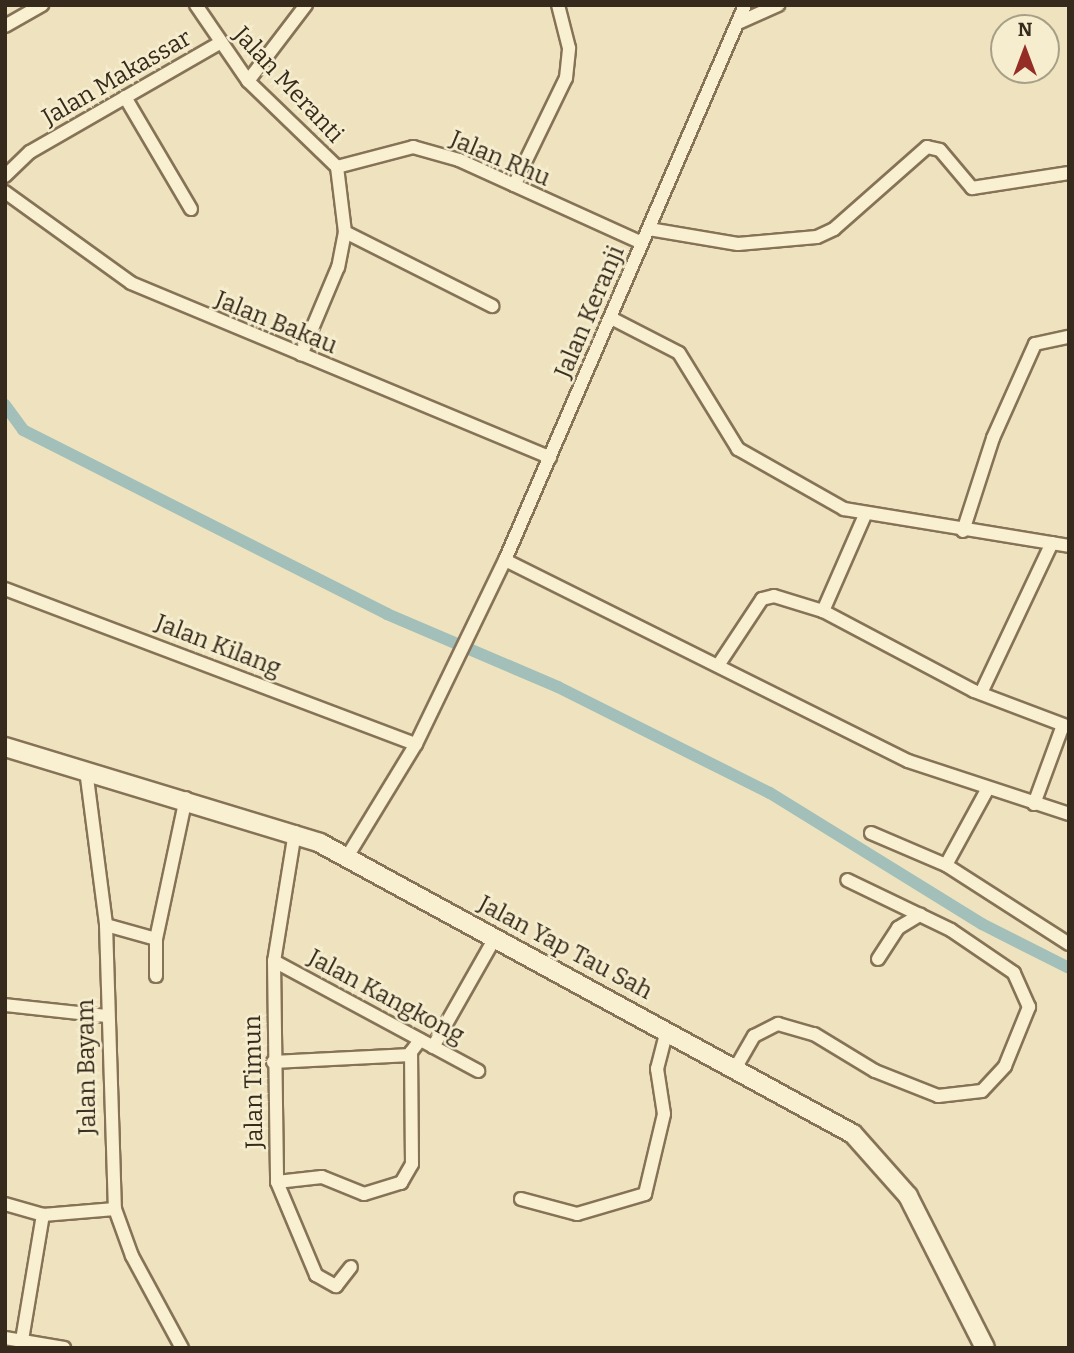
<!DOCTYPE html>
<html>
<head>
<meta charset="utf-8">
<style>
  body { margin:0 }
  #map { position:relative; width:1074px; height:1353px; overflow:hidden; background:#eee3be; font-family:Bitter,serif }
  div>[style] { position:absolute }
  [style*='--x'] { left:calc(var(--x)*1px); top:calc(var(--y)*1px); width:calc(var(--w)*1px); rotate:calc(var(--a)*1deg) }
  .canal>* { height:12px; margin:-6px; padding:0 6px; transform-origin:6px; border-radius:6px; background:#a2bfb9 }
  .roads { filter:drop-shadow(2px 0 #867357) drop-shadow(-2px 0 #867357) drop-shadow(0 2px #867357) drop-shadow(0 -2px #867357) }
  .street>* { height:12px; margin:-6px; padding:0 6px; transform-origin:6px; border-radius:6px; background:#f9f0d1 }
  .secondary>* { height:18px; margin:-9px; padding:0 9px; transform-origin:9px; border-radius:9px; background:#f9f0d1 }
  span { translate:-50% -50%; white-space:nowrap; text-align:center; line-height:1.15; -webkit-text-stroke:5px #f5edce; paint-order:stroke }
  .street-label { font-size:24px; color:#352a1c }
  .frame { position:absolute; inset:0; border:7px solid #352a1c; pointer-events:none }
  .north { position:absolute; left:990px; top:14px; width:70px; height:70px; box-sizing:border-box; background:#f5edce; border:2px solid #a89f87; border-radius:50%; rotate:0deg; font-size:19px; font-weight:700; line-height:28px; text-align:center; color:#352a1c }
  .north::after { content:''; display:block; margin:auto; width:24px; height:32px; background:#952d27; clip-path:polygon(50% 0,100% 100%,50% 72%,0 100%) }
</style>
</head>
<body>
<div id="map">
  <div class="canal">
    <div style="--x:5;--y:405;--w:31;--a:54"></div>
    <div style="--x:23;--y:430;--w:408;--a:26.8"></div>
    <div style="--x:387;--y:614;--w:186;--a:23.1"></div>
    <div style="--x:558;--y:687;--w:237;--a:26.6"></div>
    <div style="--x:770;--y:793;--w:249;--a:31.7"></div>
    <div style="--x:982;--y:924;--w:97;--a:26.8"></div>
  </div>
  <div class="roads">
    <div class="street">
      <div style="--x:196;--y:5;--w:92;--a:55.6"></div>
      <div style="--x:248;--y:81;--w:124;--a:44"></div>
      <div style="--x:337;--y:167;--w:65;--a:83"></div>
      <div style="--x:345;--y:232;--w:36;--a:101"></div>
      <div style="--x:338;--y:267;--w:95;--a:112.8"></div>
      <div style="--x:740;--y:22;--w:42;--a:-24.1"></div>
      <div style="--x:5;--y:26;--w:43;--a:-29.6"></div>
      <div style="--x:248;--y:81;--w:96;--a:-52.7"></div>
      <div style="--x:125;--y:97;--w:130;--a:59.5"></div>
      <div style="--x:337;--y:167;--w:79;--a:-14.7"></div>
      <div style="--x:413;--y:147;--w:48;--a:15.8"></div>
      <div style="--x:459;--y:160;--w:201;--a:24.4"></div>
      <div style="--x:5;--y:176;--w:35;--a:-44"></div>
      <div style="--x:30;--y:152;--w:217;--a:-29.9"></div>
      <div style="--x:514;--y:185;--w:119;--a:-64.1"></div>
      <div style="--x:566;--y:78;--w:30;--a:-84"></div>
      <div style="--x:569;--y:48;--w:44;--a:-104.3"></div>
      <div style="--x:5;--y:192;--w:155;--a:35.8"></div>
      <div style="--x:131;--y:283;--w:454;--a:22.6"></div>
      <div style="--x:649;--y:229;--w:90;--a:9.6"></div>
      <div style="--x:738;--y:244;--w:79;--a:-5.1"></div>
      <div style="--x:817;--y:237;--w:19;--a:-25"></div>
      <div style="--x:834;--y:229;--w:124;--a:-41.4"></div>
      <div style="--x:927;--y:147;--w:13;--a:13"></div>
      <div style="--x:940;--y:150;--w:50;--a:49.9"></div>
      <div style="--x:972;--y:188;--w:98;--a:-8.8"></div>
      <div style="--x:345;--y:232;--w:165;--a:26.7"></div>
      <div style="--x:611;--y:318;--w:76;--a:27.2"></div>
      <div style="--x:679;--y:353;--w:113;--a:58.4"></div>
      <div style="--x:738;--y:449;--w:122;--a:29.5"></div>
      <div style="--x:844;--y:509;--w:228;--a:9.3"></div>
      <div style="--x:865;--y:515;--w:105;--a:113.6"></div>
      <div style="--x:823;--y:611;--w:171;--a:27.9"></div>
      <div style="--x:974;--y:691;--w:102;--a:20.8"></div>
      <div style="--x:963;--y:531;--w:98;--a:-72.1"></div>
      <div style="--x:993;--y:438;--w:103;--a:-65.9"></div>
      <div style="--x:1035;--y:344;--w:35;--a:-12"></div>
      <div style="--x:505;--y:560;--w:450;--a:26.5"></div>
      <div style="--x:908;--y:761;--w:169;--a:18.2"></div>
      <div style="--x:5;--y:589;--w:439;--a:20.7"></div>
      <div style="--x:719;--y:664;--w:78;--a:-56.5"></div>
      <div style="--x:762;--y:599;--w:12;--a:-14"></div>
      <div style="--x:774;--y:596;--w:51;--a:17"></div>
      <div style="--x:981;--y:693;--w:166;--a:-64.7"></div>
      <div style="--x:86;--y:770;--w:156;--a:82.6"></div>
      <div style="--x:106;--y:925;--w:284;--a:88.2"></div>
      <div style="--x:115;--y:1209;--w:50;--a:70.1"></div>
      <div style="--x:132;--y:1256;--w:105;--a:61.5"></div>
      <div style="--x:987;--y:790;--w:85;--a:118.7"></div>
      <div style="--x:946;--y:865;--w:146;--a:32.7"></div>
      <div style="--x:1034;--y:804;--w:84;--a:-69.8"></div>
      <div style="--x:295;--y:832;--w:131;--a:99.2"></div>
      <div style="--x:274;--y:961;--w:221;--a:89.2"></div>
      <div style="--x:277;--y:1182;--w:101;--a:67.2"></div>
      <div style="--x:316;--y:1275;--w:23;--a:29"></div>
      <div style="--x:336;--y:1286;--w:24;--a:-52"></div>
      <div style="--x:871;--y:833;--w:82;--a:23.1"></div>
      <div style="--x:347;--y:857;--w:132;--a:-58.6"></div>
      <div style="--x:416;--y:744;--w:204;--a:-64.2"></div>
      <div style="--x:505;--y:560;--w:605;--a:-66.61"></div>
      <div style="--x:106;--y:925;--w:52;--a:15.6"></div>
      <div style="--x:878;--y:959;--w:37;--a:-57"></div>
      <div style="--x:898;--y:928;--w:26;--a:-31"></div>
      <div style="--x:274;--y:961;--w:232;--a:28.3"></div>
      <div style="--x:156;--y:976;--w:37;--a:-90"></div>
      <div style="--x:156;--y:939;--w:144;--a:-78"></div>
      <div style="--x:5;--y:1005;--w:103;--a:6.2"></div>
      <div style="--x:433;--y:1047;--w:125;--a:-60.4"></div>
      <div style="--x:273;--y:1062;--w:138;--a:-2.9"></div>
      <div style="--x:736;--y:1067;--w:36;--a:-60"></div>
      <div style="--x:754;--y:1036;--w:27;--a:-27"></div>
      <div style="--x:778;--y:1024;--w:37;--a:16"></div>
      <div style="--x:814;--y:1034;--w:71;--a:31.2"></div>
      <div style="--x:875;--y:1071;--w:68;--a:21.6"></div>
      <div style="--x:938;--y:1096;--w:44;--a:-6.5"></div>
      <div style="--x:982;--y:1091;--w:34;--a:-47"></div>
      <div style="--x:1005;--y:1066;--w:64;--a:-67.9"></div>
      <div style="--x:1029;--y:1007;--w:37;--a:-114"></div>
      <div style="--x:1014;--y:973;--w:76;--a:-145.7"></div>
      <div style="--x:951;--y:930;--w:115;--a:-154.3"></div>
      <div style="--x:277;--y:1182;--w:45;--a:-6.3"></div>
      <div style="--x:322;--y:1177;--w:45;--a:22"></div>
      <div style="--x:364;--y:1194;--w:39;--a:-17"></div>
      <div style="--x:401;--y:1183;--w:22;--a:-60"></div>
      <div style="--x:412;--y:1164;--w:112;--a:-90.5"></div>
      <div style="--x:411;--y:1052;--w:15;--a:-53"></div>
      <div style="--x:521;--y:1199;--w:58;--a:15"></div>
      <div style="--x:577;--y:1214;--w:71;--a:-16.4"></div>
      <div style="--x:645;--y:1194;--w:82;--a:-76.6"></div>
      <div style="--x:664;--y:1114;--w:46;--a:-98.8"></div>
      <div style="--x:657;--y:1069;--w:40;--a:-75.6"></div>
      <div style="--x:5;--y:1204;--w:40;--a:16"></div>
      <div style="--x:43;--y:1215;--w:72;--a:-4.8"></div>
      <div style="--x:5;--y:1338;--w:60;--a:9.6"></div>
      <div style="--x:22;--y:1340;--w:127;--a:-80.5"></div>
    </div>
    <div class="secondary">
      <div style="--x:5;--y:747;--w:329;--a:16.9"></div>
      <div style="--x:320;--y:843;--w:607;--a:28.63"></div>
      <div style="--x:853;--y:1134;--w:83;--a:48.4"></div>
      <div style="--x:908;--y:1196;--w:170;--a:63.1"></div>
    </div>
  </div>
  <div class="street-label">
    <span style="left:117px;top:78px;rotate:-30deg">Jalan Makassar</span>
    <span style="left:288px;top:85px;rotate:47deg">Jalan Meranti</span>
    <span style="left:500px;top:159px;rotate:23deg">Jalan Rhu</span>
    <span style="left:590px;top:312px;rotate:-67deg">Jalan Keranji</span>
    <span style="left:276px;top:323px;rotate:22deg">Jalan Bakau</span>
    <span style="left:218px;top:646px;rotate:21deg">Jalan Kilang</span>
    <span style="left:565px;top:948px;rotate:28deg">Jalan Yap Tau Sah</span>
    <span style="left:386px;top:997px;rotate:28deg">Jalan Kangkong</span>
    <span style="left:87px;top:1067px;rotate:-91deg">Jalan Bayam</span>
    <span style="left:254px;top:1082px;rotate:-91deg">Jalan Timun</span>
  </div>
  <div class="frame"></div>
  <div class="north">N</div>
</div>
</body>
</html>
